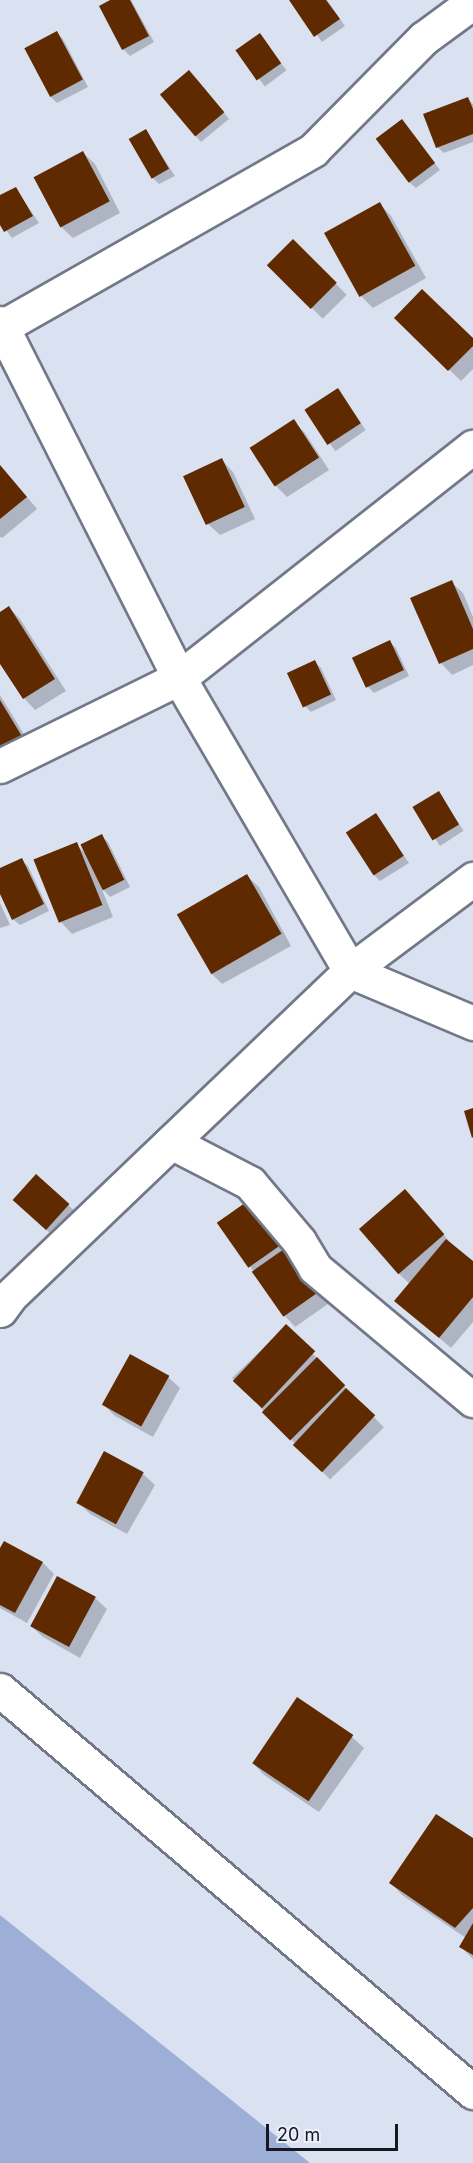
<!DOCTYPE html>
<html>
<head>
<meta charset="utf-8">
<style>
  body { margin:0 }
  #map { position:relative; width:473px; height:2163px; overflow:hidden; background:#dae2f2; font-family:Inter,sans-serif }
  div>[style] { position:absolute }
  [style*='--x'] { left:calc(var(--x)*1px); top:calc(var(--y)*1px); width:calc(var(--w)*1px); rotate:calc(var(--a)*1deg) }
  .green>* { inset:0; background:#9daed7 }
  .shadow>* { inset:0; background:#0003; transform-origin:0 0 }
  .building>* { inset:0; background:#602a00; transform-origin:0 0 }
  .roads { filter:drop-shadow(2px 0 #727887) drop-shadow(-2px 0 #727887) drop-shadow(0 2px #727887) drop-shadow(0 -2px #727887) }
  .minor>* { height:33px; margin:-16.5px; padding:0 16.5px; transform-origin:16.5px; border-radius:16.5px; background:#fff }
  span { translate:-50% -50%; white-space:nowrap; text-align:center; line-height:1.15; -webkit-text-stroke:6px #e9effc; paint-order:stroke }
  .scale { position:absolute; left:266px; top:2124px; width:132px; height:27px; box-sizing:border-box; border:3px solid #16181e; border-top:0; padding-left:8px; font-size:18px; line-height:21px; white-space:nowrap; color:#16181e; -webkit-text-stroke:4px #e9effc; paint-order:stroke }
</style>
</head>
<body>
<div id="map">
  <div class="green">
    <div style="clip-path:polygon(0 1915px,310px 2163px,0 2163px)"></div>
  </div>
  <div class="shadow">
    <div style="clip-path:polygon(114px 0,131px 0,154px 42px,130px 56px,123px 49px)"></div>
    <div style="clip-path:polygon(292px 0,327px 0,345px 26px,322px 42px)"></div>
    <div style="clip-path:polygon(56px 32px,63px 39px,88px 87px,57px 103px,51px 97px)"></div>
    <div style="left:260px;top:35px;width:44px;height:27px;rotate:53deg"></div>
    <div style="clip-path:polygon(196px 78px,229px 119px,201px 142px,195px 135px)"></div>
    <div style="clip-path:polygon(468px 99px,473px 104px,473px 142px,444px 153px,437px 147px)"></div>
    <div style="clip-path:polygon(402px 121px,440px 170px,416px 188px,409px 182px)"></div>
    <div style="clip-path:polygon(145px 130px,175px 176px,159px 184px,153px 178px)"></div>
    <div style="clip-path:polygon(83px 153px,95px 164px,120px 213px,73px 238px,61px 227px)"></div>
    <div style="clip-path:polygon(16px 189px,39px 223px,12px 238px,0 222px,0 197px)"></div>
    <div style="clip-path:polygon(380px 204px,391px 216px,426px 278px,373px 308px,361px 296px,326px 234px)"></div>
    <div style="left:293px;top:241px;width:76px;height:34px;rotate:45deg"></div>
    <div style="clip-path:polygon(396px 318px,473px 340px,473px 369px,461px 381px)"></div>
    <div style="left:337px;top:389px;width:50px;height:37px;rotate:55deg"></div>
    <div style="clip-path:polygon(293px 421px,305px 433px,329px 470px,287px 497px,276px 486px,251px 448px)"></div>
    <div style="clip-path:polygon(222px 460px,233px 472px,255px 519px,220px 535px,208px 524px)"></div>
    <div style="clip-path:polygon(0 465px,37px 509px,2px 538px,0 537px)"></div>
    <div style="clip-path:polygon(451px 582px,463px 593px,473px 617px,473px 665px,452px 675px,441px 663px)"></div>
    <div style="clip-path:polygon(9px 608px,20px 619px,66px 691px,35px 710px,24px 698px,0 661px,0 613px)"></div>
    <div style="clip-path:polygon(389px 642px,396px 648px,409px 676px,374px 693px,368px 687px)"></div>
    <div style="clip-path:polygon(315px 662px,321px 668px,336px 700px,311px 712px,304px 705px)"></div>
    <div style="clip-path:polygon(0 695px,33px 749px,0 758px)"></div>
    <div style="left:439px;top:793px;width:45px;height:28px;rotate:57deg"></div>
    <div style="clip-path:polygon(376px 815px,409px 863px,380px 881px,374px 875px)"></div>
    <div style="clip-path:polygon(101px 836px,108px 842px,130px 887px,110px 897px,101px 887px,113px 917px,72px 934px,61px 922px,76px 844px,86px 854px)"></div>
    <div style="clip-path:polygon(21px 860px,28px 866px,49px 911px,20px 925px,13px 919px,0 890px,0 870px)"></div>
    <div style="clip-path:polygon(247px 876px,259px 887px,291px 946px,222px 984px,211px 973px)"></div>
    <div style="clip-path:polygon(0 903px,10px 925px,0 928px)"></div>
    <div style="left:37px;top:1176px;width:51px;height:33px;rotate:43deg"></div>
    <div style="clip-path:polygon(252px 1200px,328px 1304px,295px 1327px,284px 1315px,219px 1222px)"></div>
    <div style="clip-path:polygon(416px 1202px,454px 1247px,473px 1263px,473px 1322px,451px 1348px,396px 1301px,410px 1284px,398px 1273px)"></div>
    <div style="left:286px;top:1326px;width:141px;height:75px;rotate:46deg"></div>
    <div style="clip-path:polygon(168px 1377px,180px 1388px,153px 1437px,115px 1416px,104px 1405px)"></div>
    <div style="clip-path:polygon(143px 1474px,155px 1485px,127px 1534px,90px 1514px,78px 1502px)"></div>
    <div style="clip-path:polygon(4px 1543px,43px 1563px,54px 1574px,27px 1623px,0 1608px,0 1551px)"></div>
    <div style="clip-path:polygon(95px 1598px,107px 1609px,80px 1658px,43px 1637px,31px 1626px)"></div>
    <div style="clip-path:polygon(298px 1699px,352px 1737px,364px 1748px,319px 1812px,264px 1775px,253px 1763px)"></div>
    <div style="clip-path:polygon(473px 1840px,473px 1959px,461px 1947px,466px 1938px,402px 1895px,391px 1883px)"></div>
  </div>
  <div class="building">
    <div style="clip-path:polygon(110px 0,130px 0,149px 36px,122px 50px,99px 6px)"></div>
    <div style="clip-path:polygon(289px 0,326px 0,340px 19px,314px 37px)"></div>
    <div style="left:57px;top:31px;width:55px;height:37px;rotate:62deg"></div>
    <div style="left:260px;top:33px;width:37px;height:30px;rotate:55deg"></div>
    <div style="left:189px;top:70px;width:55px;height:38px;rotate:50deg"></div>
    <div style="clip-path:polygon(468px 97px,473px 109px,473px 134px,436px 148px,423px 114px)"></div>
    <div style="left:402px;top:119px;width:55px;height:33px;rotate:53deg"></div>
    <div style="left:146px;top:129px;width:46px;height:20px;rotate:60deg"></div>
    <div style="left:83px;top:151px;width:57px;height:56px;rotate:62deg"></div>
    <div style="clip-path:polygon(16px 187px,33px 216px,4px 232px,0 225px,0 195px)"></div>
    <div style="left:380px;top:202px;width:73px;height:64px;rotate:61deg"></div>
    <div style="left:293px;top:239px;width:62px;height:37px;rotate:45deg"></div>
    <div style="clip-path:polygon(422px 289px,473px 338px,473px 346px,448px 371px,394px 318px)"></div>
    <div style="left:338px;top:388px;width:42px;height:40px;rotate:57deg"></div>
    <div style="left:294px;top:419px;width:46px;height:53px;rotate:57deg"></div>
    <div style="left:222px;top:458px;width:54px;height:43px;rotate:65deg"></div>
    <div style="clip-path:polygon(0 465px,27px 497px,0 519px)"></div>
    <div style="clip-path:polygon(452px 580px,473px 629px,473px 649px,439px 664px,410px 598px)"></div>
    <div style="clip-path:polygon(9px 606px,55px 679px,23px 699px,0 664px,0 612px)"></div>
    <div style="left:390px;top:640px;width:33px;height:42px;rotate:65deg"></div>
    <div style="left:315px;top:660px;width:38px;height:31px;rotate:65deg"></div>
    <div style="clip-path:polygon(0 700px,23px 738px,0 751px)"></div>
    <div style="left:439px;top:791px;width:39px;height:31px;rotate:59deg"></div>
    <div style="left:376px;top:813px;width:51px;height:36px;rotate:57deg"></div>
    <div style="left:102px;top:834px;width:51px;height:24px;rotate:64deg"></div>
    <div style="left:77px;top:842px;width:68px;height:47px;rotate:68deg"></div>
    <div style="clip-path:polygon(22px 858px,44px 904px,12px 920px,0 894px,0 868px)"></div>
    <div style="left:247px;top:874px;width:69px;height:81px;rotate:60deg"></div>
    <div style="clip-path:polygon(473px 1108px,473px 1137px,472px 1138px,464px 1111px)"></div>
    <div style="left:36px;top:1174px;width:45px;height:35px;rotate:42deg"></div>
    <div style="left:405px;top:1189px;width:60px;height:61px;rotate:49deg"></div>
    <div style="left:252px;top:1198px;width:55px;height:43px;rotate:55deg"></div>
    <div style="clip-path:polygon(446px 1239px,473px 1261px,473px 1297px,439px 1338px,394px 1301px)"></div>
    <div style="left:287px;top:1247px;width:55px;height:43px;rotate:55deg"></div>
    <div style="left:286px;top:1324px;width:40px;height:78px;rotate:43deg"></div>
    <div style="left:130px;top:1354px;width:45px;height:58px;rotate:29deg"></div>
    <div style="left:317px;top:1357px;width:40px;height:78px;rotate:45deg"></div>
    <div style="left:346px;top:1388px;width:40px;height:78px;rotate:43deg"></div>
    <div style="left:104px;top:1451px;width:45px;height:59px;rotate:28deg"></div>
    <div style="clip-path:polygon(4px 1541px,43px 1562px,15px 1613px,0 1605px,0 1548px)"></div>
    <div style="left:57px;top:1576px;width:44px;height:57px;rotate:28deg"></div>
    <div style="left:297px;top:1697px;width:68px;height:80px;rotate:34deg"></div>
    <div style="clip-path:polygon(436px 1814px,473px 1838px,473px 1908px,455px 1928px,389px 1883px)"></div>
    <div style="clip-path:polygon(473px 1923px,473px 1955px,459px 1947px)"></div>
  </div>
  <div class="roads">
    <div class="minor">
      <div style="--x:0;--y:323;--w:398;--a:63.2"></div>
      <div style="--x:179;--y:678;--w:339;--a:59.7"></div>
      <div style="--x:350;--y:971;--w:134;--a:22.9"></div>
      <div style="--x:0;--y:328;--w:360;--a:-29.6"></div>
      <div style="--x:313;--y:150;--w:158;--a:-45.3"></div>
      <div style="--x:424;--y:38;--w:61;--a:-36.3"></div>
      <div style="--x:0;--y:766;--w:199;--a:-26.2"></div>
      <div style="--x:179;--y:678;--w:374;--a:-38.2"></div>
      <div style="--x:171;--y:1142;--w:89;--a:27.4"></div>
      <div style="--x:250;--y:1183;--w:76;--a:49.8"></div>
      <div style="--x:299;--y:1241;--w:31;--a:59"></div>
      <div style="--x:315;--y:1268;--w:206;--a:39.9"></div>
      <div style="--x:0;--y:1310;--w:17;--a:-54"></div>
      <div style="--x:10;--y:1296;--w:470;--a:-43.7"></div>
      <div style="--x:350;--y:971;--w:154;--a:-36.8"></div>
      <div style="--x:0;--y:1690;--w:621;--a:40.36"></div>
    </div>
  </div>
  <div class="scale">20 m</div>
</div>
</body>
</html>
